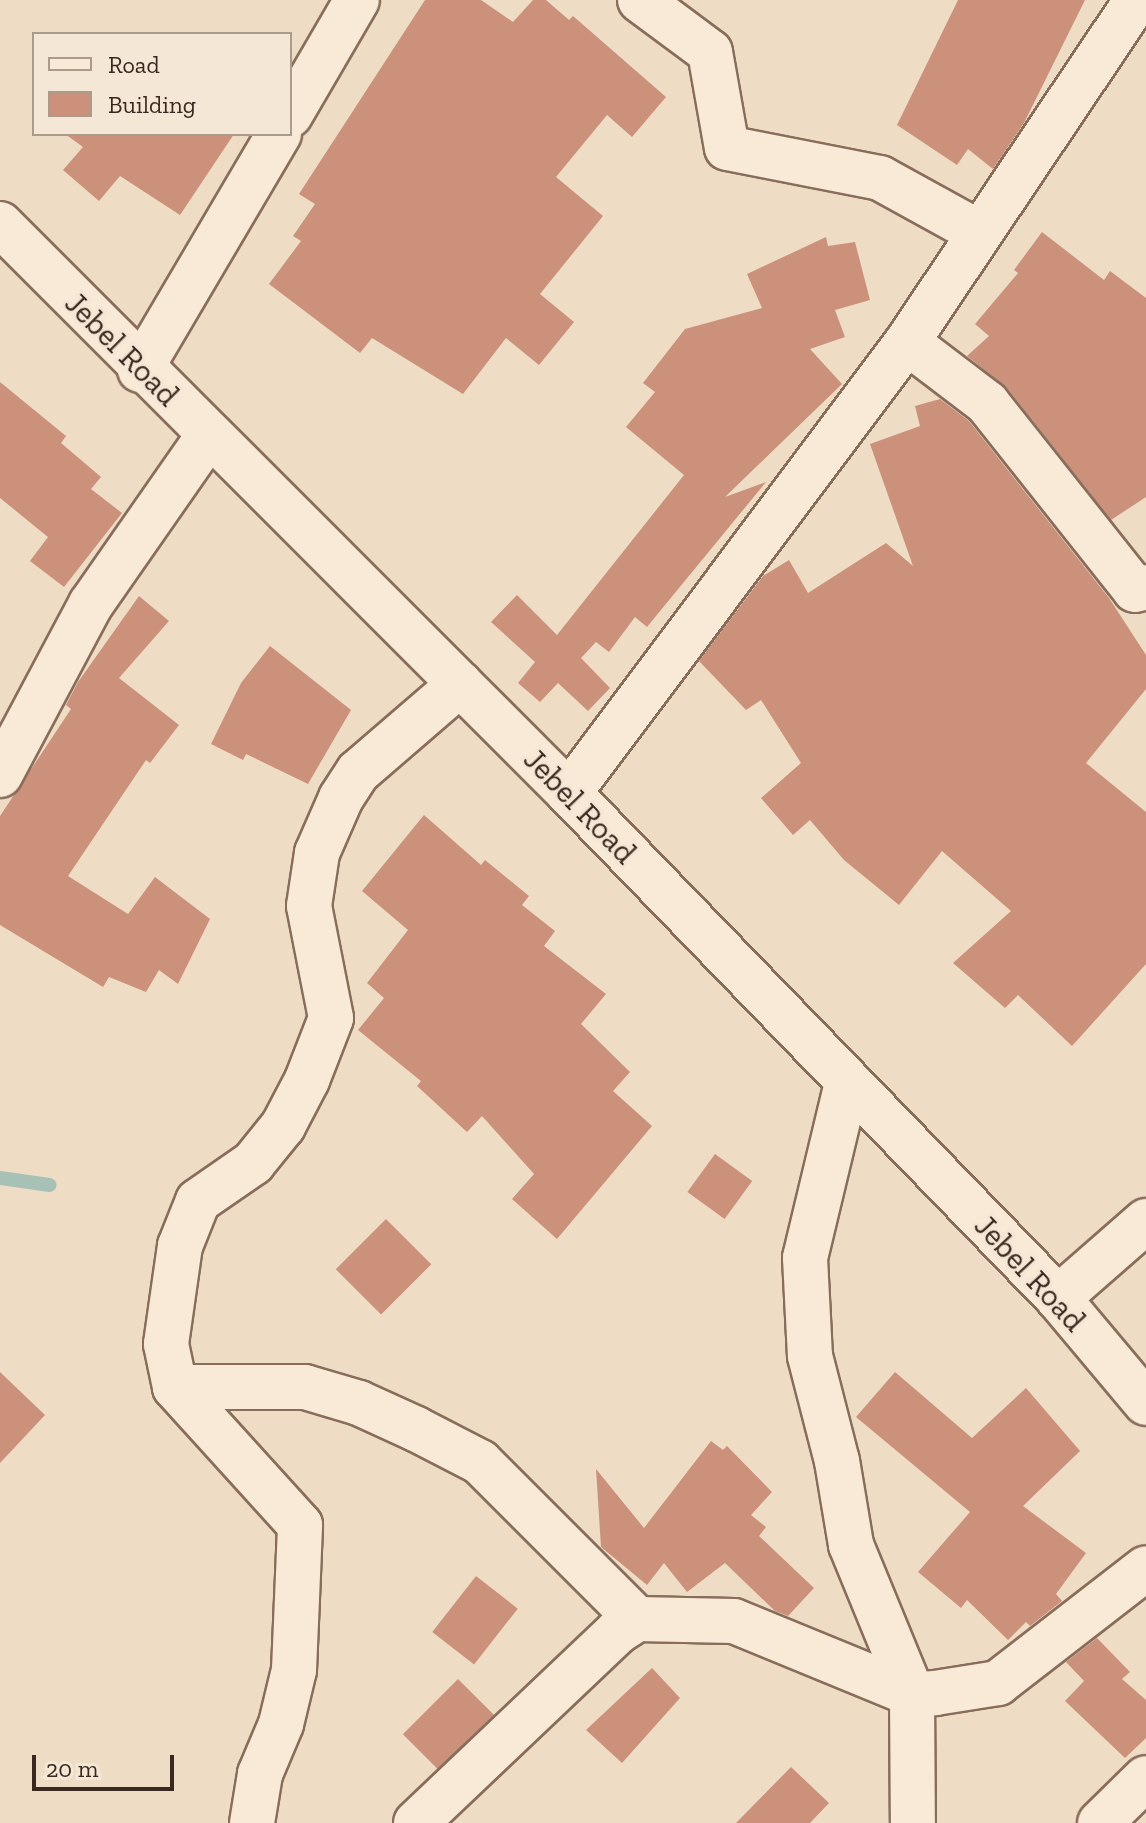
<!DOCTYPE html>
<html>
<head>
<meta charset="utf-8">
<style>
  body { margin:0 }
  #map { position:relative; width:1146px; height:1823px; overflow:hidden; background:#eedcc5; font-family:"Zilla Slab",serif }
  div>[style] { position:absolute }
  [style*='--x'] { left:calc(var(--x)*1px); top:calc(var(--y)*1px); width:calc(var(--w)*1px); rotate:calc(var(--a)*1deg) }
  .stream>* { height:14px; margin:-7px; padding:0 7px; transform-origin:7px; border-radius:7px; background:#a7c1b6 }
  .building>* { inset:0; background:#cc917b; transform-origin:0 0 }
  .roads { filter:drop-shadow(2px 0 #896d5b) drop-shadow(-2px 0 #896d5b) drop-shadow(0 2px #896d5b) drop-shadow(0 -2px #896d5b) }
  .street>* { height:44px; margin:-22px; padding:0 22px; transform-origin:22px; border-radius:22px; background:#f9ead8 }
  .secondary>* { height:44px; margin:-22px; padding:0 22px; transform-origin:22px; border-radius:22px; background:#f9ead8 }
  span { translate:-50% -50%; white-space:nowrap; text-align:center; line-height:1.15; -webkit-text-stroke:7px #f5e7d5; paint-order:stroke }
  .street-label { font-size:32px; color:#39281f }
  .legend { position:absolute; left:32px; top:32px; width:260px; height:104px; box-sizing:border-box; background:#f5e7d5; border:2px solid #aa9b8c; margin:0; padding:10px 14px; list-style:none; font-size:24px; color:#39281f }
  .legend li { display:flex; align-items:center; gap:16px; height:40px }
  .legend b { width:40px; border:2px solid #aa9b8c }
  .scale { position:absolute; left:32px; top:1755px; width:142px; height:36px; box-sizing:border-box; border:4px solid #39281f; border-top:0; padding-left:10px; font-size:24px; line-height:28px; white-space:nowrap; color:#39281f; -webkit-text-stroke:6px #f5e7d5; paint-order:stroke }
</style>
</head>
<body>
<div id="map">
  <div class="stream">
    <div style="--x:0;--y:1178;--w:50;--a:8"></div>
  </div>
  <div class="building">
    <div style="clip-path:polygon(425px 0,481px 0,513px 22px,533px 0,546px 0,569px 20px,573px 16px,666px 97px,632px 137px,607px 115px,556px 177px,603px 216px,540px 294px,574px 322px,539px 365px,506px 338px,463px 394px,372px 338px,360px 353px,269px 284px,301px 241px,293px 236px,315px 204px,299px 194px)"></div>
    <div style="clip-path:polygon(958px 0,1085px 0,1024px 123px,993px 169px,968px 149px,957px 165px,897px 125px)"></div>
    <div style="clip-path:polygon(65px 134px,234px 134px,180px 215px,120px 176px,99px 201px,63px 170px,83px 147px)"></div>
    <div style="clip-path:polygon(1042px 232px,1104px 280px,1110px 271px,1146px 298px,1146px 497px,1111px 520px,1006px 387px,967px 356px,989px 336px,975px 324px,1018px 273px,1014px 270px)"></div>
    <div style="clip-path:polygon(826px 237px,828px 246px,855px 242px,870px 300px,835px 310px,845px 337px,810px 349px,842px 384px,725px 497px,766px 482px,647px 627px,635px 617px,609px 652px,596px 642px,581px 658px,610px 688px,588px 711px,558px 683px,540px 702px,518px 683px,535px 662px,491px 622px,517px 595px,557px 635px,684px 475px,626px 427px,655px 392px,643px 383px,685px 329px,762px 308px,747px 274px)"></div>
    <div style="clip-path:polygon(0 382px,66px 436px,61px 443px,101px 477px,91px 489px,122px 513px,64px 587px,30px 561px,48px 537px,0 498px)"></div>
    <div style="clip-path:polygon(940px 399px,969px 421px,1109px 598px,1146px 655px,1146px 689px,1086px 763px,1146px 812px,1146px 964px,1072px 1046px,1018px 995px,1005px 1008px,953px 963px,1011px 911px,942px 851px,899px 905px,844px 860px,810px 820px,793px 835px,761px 798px,801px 763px,761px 700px,746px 710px,699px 661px,763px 576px,789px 560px,808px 593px,886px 543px,913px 566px,870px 444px,920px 426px,915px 406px)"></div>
    <div style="clip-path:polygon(139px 596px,169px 621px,119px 678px,179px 725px,150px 763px,146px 760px,68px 876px,128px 914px,155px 877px,210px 919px,178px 984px,159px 970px,146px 992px,109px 977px,103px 987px,0 925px,0 816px,71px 709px,66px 705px,78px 682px)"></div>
    <div style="clip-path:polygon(270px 646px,351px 710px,308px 784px,246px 754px,243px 760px,211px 744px,241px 683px)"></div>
    <div style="clip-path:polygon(424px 815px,481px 865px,485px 860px,529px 896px,522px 905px,555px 931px,544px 946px,606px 994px,581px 1024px,630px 1072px,613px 1091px,652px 1126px,557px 1239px,512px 1199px,534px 1174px,482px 1116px,467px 1132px,417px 1086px,421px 1081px,358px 1030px,384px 998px,367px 983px,408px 930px,362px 891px)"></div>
    <div style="left:715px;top:1154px;width:46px;height:47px;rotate:36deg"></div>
    <div style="left:386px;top:1219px;width:64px;height:71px;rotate:45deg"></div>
    <div style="clip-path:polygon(0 1372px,45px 1415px,0 1463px)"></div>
    <div style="clip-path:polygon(895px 1372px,972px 1438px,1026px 1388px,1080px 1451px,1023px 1506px,1086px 1553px,1056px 1594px,1062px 1601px,1030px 1626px,1026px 1622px,1008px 1640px,967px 1600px,961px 1608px,918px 1572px,970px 1512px,856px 1417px)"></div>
    <div style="clip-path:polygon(711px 1441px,723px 1450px,727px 1446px,772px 1492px,751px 1515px,766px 1527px,759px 1536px,814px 1588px,788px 1616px,775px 1611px,725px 1563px,687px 1592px,664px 1563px,647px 1585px,601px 1547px,596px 1469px,644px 1528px)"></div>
    <div style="left:476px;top:1576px;width:53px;height:71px;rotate:38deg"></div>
    <div style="clip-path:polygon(1097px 1638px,1130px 1672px,1122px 1679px,1146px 1700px,1146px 1738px,1125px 1758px,1065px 1701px,1084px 1681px,1066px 1662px)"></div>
    <div style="clip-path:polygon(652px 1668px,680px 1698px,622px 1763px,586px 1730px)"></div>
    <div style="left:458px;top:1679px;width:51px;height:78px;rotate:45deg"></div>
    <div style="clip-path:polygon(791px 1767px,829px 1803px,810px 1823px,736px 1823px)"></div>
  </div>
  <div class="roads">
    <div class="street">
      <div style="--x:640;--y:0;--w:87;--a:36.6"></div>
      <div style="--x:710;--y:52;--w:97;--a:80"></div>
      <div style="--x:727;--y:148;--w:156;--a:11.1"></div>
      <div style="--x:880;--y:178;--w:114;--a:28.8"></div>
      <div style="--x:290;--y:115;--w:133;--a:-59.8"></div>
      <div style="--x:907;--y:342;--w:101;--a:37.3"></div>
      <div style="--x:987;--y:403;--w:238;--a:51.6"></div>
      <div style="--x:1135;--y:590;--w:11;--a:-15"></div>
      <div style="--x:140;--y:370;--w:274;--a:-59.5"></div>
      <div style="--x:0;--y:775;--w:194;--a:-62"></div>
      <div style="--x:91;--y:604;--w:206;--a:-55.1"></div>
      <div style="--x:569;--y:793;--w:564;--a:-53.15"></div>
      <div style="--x:907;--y:342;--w:412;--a:-56.1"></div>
      <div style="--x:847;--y:1083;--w:180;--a:103.5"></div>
      <div style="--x:805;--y:1258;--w:98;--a:87.1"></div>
      <div style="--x:810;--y:1356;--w:108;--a:75.6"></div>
      <div style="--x:837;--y:1461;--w:85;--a:80.5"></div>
      <div style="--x:851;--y:1545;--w:161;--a:67.7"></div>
      <div style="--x:912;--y:1694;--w:129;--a:89.6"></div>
      <div style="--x:1058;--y:1298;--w:117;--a:-41.2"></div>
      <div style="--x:175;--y:1387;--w:130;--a:0"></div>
      <div style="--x:305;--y:1387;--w:56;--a:16.5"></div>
      <div style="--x:359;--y:1403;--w:63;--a:24.5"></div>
      <div style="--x:416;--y:1429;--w:72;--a:27.3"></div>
      <div style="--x:480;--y:1462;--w:222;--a:45"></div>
      <div style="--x:252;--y:1823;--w:50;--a:-80.7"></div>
      <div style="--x:260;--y:1774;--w:54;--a:-67.2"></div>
      <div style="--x:281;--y:1724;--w:56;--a:-76.5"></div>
      <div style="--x:294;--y:1670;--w:145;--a:-87.6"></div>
      <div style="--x:300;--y:1525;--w:186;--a:-132.2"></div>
      <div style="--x:175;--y:1387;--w:44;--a:-101.8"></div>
      <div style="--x:166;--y:1344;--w:99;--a:-81.9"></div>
      <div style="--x:180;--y:1246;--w:48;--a:-68.2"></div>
      <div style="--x:198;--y:1201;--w:67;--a:-34.6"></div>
      <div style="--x:253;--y:1163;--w:48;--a:-51"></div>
      <div style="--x:283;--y:1126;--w:52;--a:-62.4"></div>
      <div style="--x:307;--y:1080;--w:66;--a:-68.8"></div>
      <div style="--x:331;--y:1018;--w:114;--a:-101.1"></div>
      <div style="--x:309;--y:906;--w:54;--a:-81.4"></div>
      <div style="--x:317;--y:853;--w:60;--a:-66.4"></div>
      <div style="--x:341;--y:798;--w:31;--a:-57"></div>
      <div style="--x:358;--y:772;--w:135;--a:-40.8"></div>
      <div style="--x:416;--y:1823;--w:277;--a:-43.5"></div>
      <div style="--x:617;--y:1632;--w:24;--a:-33"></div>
      <div style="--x:637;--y:1619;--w:97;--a:1.2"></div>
      <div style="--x:734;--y:1621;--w:192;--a:22.3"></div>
      <div style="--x:912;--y:1694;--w:23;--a:-2"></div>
      <div style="--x:935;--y:1693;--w:64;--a:-9"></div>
      <div style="--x:998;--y:1683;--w:187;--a:-37.8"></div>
      <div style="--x:1100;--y:1823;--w:64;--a:-44.4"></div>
    </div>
    <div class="secondary">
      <div style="--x:0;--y:224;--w:805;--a:45"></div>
      <div style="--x:569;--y:793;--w:703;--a:45.92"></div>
      <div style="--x:1058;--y:1298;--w:137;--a:50"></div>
    </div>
  </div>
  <div class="street-label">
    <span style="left:122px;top:349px;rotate:45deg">Jebel Road</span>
    <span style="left:580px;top:806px;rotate:46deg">Jebel Road</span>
    <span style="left:1030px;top:1273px;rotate:47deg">Jebel Road</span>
  </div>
  <ul class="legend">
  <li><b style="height:10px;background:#f9ead8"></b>Road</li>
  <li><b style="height:22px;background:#cc917b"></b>Building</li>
  </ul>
  <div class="scale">20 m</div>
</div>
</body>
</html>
